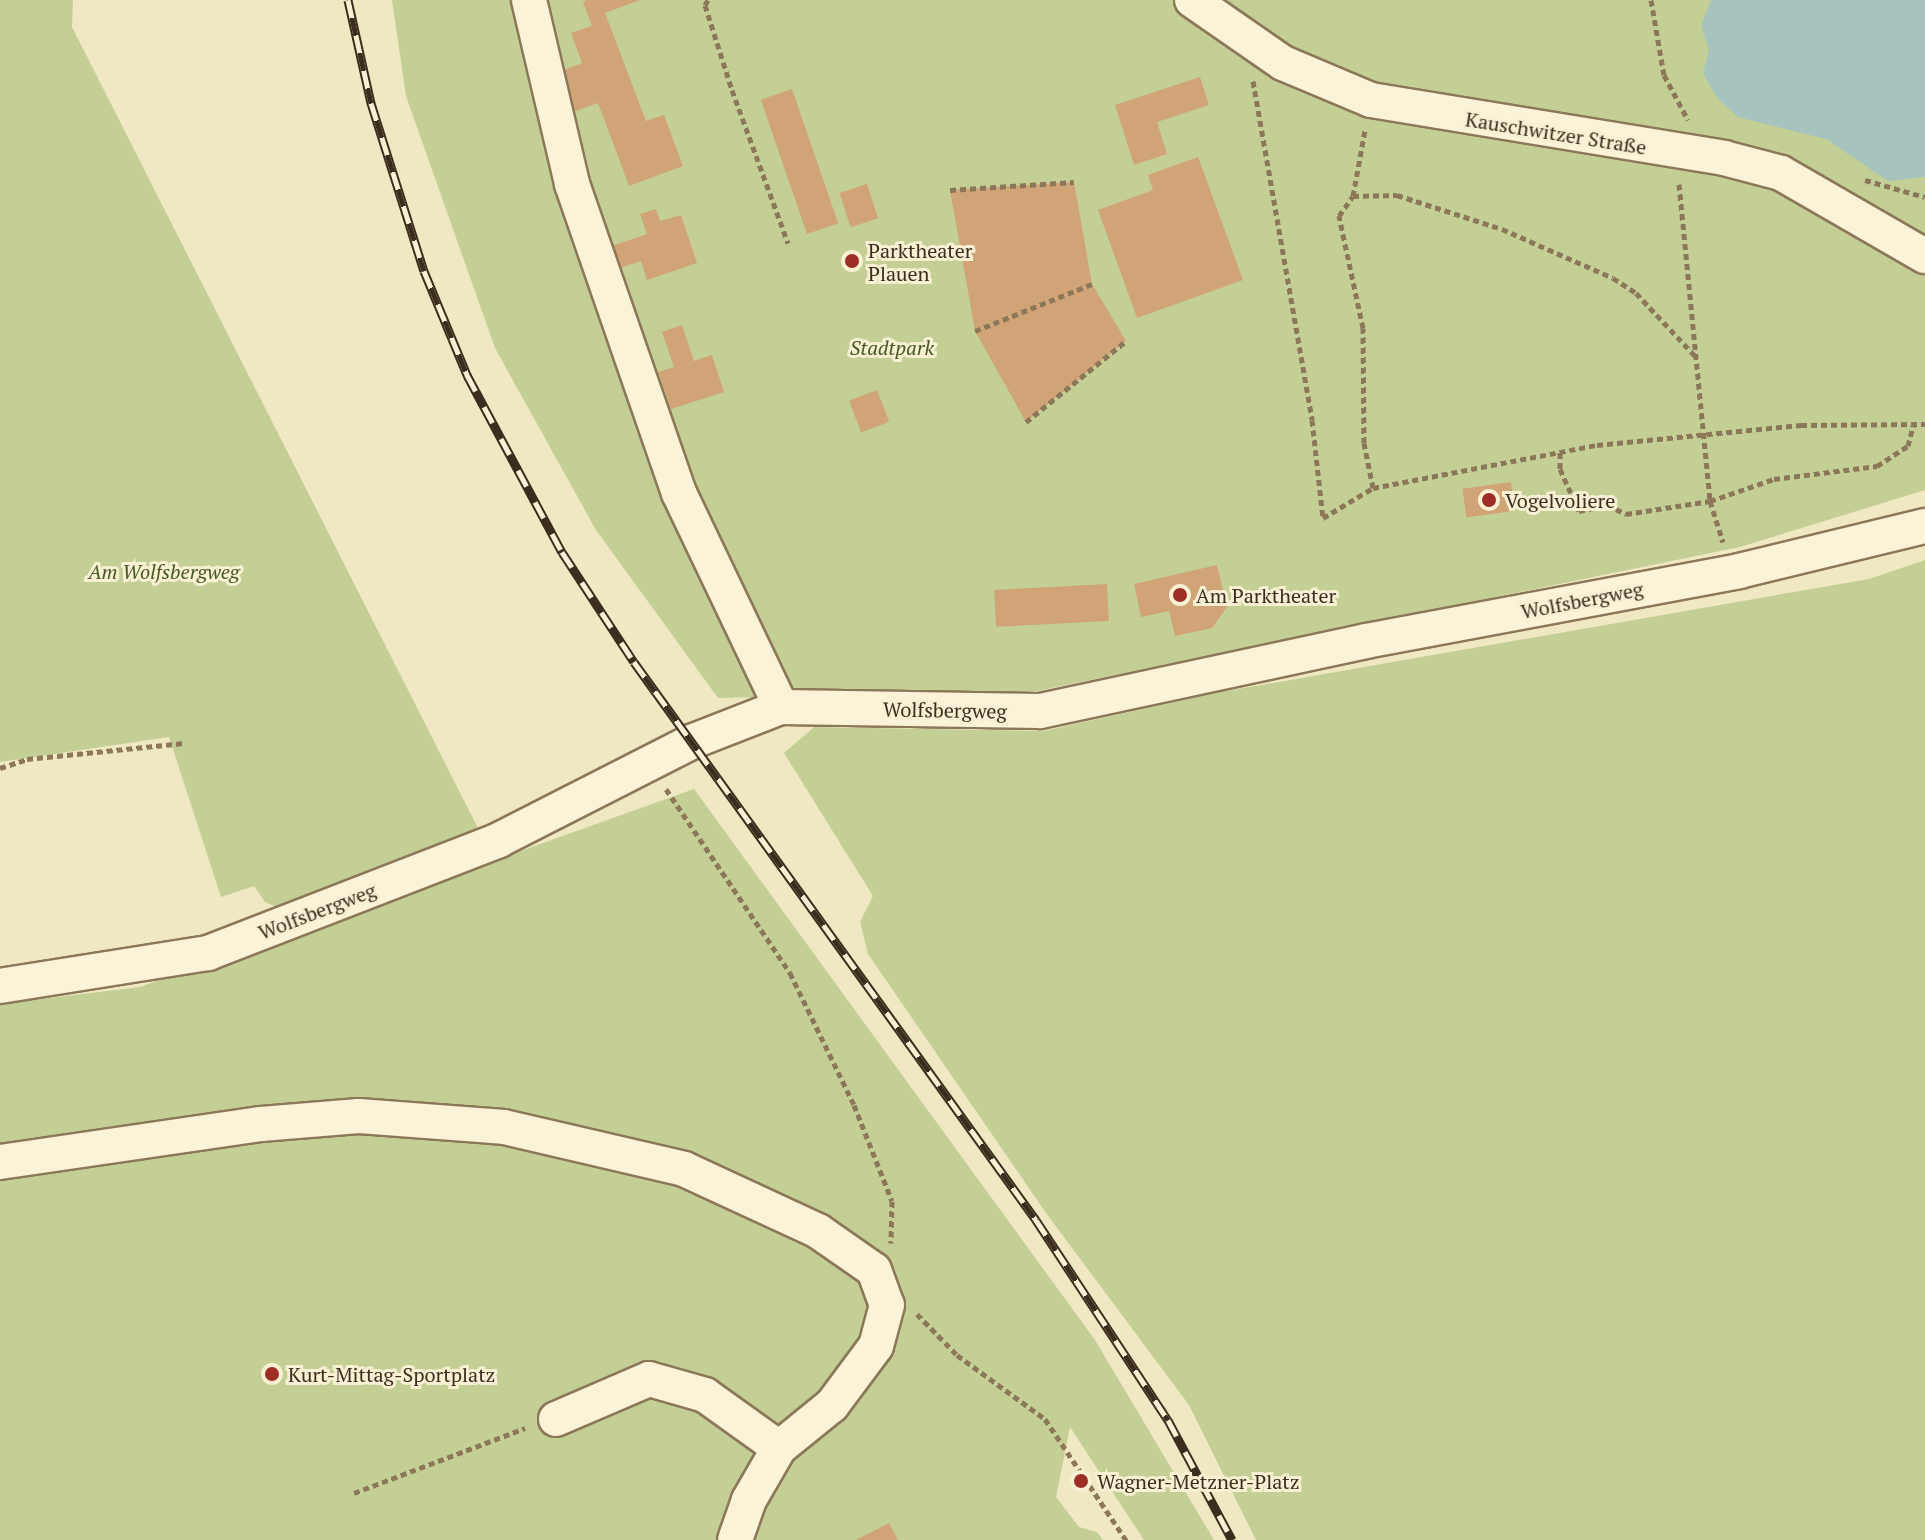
<!DOCTYPE html>
<html>
<head>
<meta charset="utf-8">
<style>
  body { margin:0 }
  #map { position:relative; width:1925px; height:1540px; overflow:hidden; background:#f0e7c3; font-family:"PT Serif",serif }
  div>[style] { position:absolute }
  [style*='--x'] { left:calc(var(--x)*1px); top:calc(var(--y)*1px); width:calc(var(--w)*1px); rotate:calc(var(--a)*1deg) }
  .green>* { inset:0; background:#c4cf96 }
  .water>* { inset:0; background:#a6c3bd }
  .building>* { inset:0; background:#d0a477; transform-origin:0 0 }
  .path>* { height:5px; margin-top:-2.5px; transform-origin:0; background:repeating-linear-gradient(90deg,#8c7859 0 6px,transparent 0 10px) }
  .roads { filter:drop-shadow(2px 0 #8c7859) drop-shadow(-2px 0 #8c7859) drop-shadow(0 2px #8c7859) drop-shadow(0 -2px #8c7859) }
  .minor>* { height:34px; margin:-17px; padding:0 17px; transform-origin:17px; border-radius:17px; background:#faf3d7 }
  .rail>* { height:9px; margin-top:-4.5px; transform-origin:0; background:repeating-linear-gradient(90deg,#f7f0d3 0 18px,#3b2e1e 0 36px); box-sizing:border-box; border-block:2px solid #3b2e1e }
  .dots>* { width:22px; height:22px; translate:-50% -50%; box-sizing:border-box; border:4px solid #f7f0d3; border-radius:50% }
  span { translate:-50% -50%; white-space:nowrap; text-align:center; line-height:1.15; -webkit-text-stroke:6px #f7f0d3; paint-order:stroke }
  .street-label { font-size:20px; color:#3b2e1e }
  .poi-label { font-size:20px; color:#3b2e1e }
  .left { translate:0 -50%; text-align:left }
  .park-label { font-size:20px; color:#475823; font-style:italic }
</style>
</head>
<body>
<div id="map">
  <div class="green">
    <div style="clip-path:polygon(0 0,73px 0,72px 27px,482px 836px,284px 910px,265px 902px,254px 886px,221px 897px,169px 737px,0 762px)"></div>
    <div style="clip-path:polygon(392px 0,1925px 0,1925px 490px,1740px 547px,1037px 691px,718px 698px,596px 530px,495px 348px,406px 96px)"></div>
    <div style="clip-path:polygon(1925px 560px,1925px 1540px,1256px 1540px,1189px 1405px,1046px 1213px,868px 954px,860px 922px,873px 896px,784px 753px,814px 727px,1044px 731px,1215px 693px,1869px 579px)"></div>
    <div style="clip-path:polygon(694px 789px,1095px 1340px,1214px 1540px,1144px 1540px,1070px 1427px,1056px 1497px,1079px 1527px,1097px 1532px,1103px 1540px,0 1540px,0 1004px,140px 987px)"></div>
  </div>
  <div class="water">
    <div style="clip-path:polygon(1711px 0,1925px 0,1925px 177px,1888px 181px,1826px 139px,1738px 117px,1717px 98px,1703px 73px,1709px 50px,1701px 26px)"></div>
  </div>
  <div class="building">
    <div style="clip-path:polygon(587px 0,640px 0,605px 13px,646px 121px,664px 115px,683px 166px,629px 186px,598px 103px,573px 112px,559px 72px,582px 63px,571px 33px,592px 26px,583px 2px)"></div>
    <div style="clip-path:polygon(1200px 77px,1209px 105px,1157px 122px,1167px 154px,1134px 165px,1115px 105px)"></div>
    <div style="left:792px;top:89px;width:142px;height:33px;rotate:71deg"></div>
    <div style="clip-path:polygon(1198px 157px,1243px 280px,1137px 318px,1098px 210px,1153px 190px,1148px 175px)"></div>
    <div style="clip-path:polygon(1074px 182px,1092px 284px,1126px 341px,1026px 422px,975px 331px,950px 190px)"></div>
    <div style="left:867px;top:184px;width:36px;height:29px;rotate:72deg"></div>
    <div style="clip-path:polygon(656px 209px,660px 221px,681px 215px,697px 263px,647px 280px,641px 261px,614px 270px,606px 248px,647px 234px,640px 214px)"></div>
    <div style="clip-path:polygon(682px 325px,694px 361px,712px 355px,724px 392px,671px 409px,658px 372px,674px 367px,662px 332px)"></div>
    <div style="left:877px;top:390px;width:34px;height:30px;rotate:69deg"></div>
    <div style="left:1511px;top:482px;width:29px;height:49px;rotate:82deg"></div>
    <div style="clip-path:polygon(1217px 565px,1227px 607px,1212px 628px,1175px 636px,1169px 611px,1141px 617px,1134px 584px)"></div>
    <div style="left:1107px;top:584px;width:37px;height:113px;rotate:87deg"></div>
    <div style="clip-path:polygon(889px 1523px,898px 1540px,856px 1540px)"></div>
  </div>
  <div class="path">
    <div style="--x:708;--y:0;--w:6;--a:121"></div>
    <div style="--x:705;--y:5;--w:89;--a:72.4"></div>
    <div style="--x:732;--y:90;--w:163;--a:69.9"></div>
    <div style="--x:1651;--y:0;--w:76;--a:80.2"></div>
    <div style="--x:1664;--y:75;--w:51;--a:61.9"></div>
    <div style="--x:1253;--y:81;--w:344;--a:80.1"></div>
    <div style="--x:1312;--y:420;--w:99;--a:83.6"></div>
    <div style="--x:1323;--y:518;--w:58;--a:-31"></div>
    <div style="--x:1373;--y:488;--w:228;--a:-10.9"></div>
    <div style="--x:1597;--y:445;--w:205;--a:-5.6"></div>
    <div style="--x:1801;--y:425;--w:124;--a:-0.5"></div>
    <div style="--x:1865;--y:180;--w:62;--a:15.8"></div>
    <div style="--x:1679;--y:184;--w:319;--a:84.4"></div>
    <div style="--x:1710;--y:501;--w:43;--a:72.4"></div>
    <div style="--x:950;--y:190;--w:124;--a:-3.7"></div>
    <div style="--x:1353;--y:196;--w:67;--a:-79.7"></div>
    <div style="--x:975;--y:331;--w:126;--a:-21.9"></div>
    <div style="--x:1026;--y:422;--w:129;--a:-39"></div>
    <div style="--x:1560;--y:452;--w:17;--a:90"></div>
    <div style="--x:1560;--y:469;--w:46;--a:65.7"></div>
    <div style="--x:1579;--y:511;--w:29;--a:-12"></div>
    <div style="--x:1607;--y:505;--w:21;--a:25"></div>
    <div style="--x:1626;--y:514;--w:85;--a:-8.8"></div>
    <div style="--x:1710;--y:501;--w:68;--a:-19"></div>
    <div style="--x:1774;--y:479;--w:104;--a:-7.2"></div>
    <div style="--x:1877;--y:466;--w:37;--a:-33"></div>
    <div style="--x:1908;--y:446;--w:21;--a:-76"></div>
    <div style="--x:1373;--y:488;--w:46;--a:-101.3"></div>
    <div style="--x:1364;--y:443;--w:115;--a:-90.5"></div>
    <div style="--x:1363;--y:328;--w:115;--a:-102.1"></div>
    <div style="--x:1339;--y:216;--w:24;--a:-55"></div>
    <div style="--x:1353;--y:196;--w:44;--a:-1.3"></div>
    <div style="--x:1397;--y:195;--w:110;--a:17.9"></div>
    <div style="--x:1502;--y:229;--w:121;--a:23.8"></div>
    <div style="--x:1613;--y:278;--w:27;--a:33"></div>
    <div style="--x:1636;--y:293;--w:89;--a:46.8"></div>
    <div style="--x:0;--y:768;--w:28;--a:-18"></div>
    <div style="--x:27;--y:759;--w:158;--a:-5.8"></div>
    <div style="--x:666;--y:789;--w:222;--a:56"></div>
    <div style="--x:790;--y:973;--w:147;--a:64.1"></div>
    <div style="--x:854;--y:1105;--w:103;--a:68.4"></div>
    <div style="--x:892;--y:1201;--w:42;--a:91.4"></div>
    <div style="--x:917;--y:1314;--w:57;--a:45.7"></div>
    <div style="--x:957;--y:1355;--w:109;--a:36"></div>
    <div style="--x:1045;--y:1419;--w:146;--a:56.2"></div>
    <div style="--x:354;--y:1493;--w:183;--a:-20.8"></div>
  </div>
  <div class="roads">
    <div class="minor">
      <div style="--x:529;--y:0;--w:189;--a:76.8"></div>
      <div style="--x:572;--y:184;--w:327;--a:70.9"></div>
      <div style="--x:679;--y:493;--w:237;--a:64.5"></div>
      <div style="--x:1192;--y:0;--w:111;--a:34.7"></div>
      <div style="--x:1283;--y:63;--w:95;--a:22.8"></div>
      <div style="--x:1371;--y:100;--w:358;--a:9.3"></div>
      <div style="--x:1724;--y:158;--w:59;--a:14.7"></div>
      <div style="--x:1781;--y:173;--w:166;--a:30"></div>
      <div style="--x:0;--y:986;--w:211;--a:-9"></div>
      <div style="--x:208;--y:953;--w:312;--a:-21.2"></div>
      <div style="--x:499;--y:840;--w:216;--a:-27"></div>
      <div style="--x:691;--y:742;--w:97;--a:-21.3"></div>
      <div style="--x:781;--y:707;--w:259;--a:0.9"></div>
      <div style="--x:1040;--y:711;--w:333;--a:-12.1"></div>
      <div style="--x:1366;--y:641;--w:380;--a:-10.6"></div>
      <div style="--x:1739;--y:571;--w:191;--a:-13.6"></div>
      <div style="--x:0;--y:1162;--w:264;--a:-8.3"></div>
      <div style="--x:261;--y:1124;--w:98;--a:-4.7"></div>
      <div style="--x:359;--y:1116;--w:145;--a:4.3"></div>
      <div style="--x:504;--y:1127;--w:185;--a:13.1"></div>
      <div style="--x:684;--y:1169;--w:148;--a:24.8"></div>
      <div style="--x:818;--y:1231;--w:68;--a:34.9"></div>
      <div style="--x:874;--y:1270;--w:37;--a:70"></div>
      <div style="--x:887;--y:1305;--w:42;--a:105"></div>
      <div style="--x:876;--y:1346;--w:74;--a:126.7"></div>
      <div style="--x:832;--y:1405;--w:68;--a:140.9"></div>
      <div style="--x:779;--y:1448;--w:60;--a:120"></div>
      <div style="--x:749;--y:1500;--w:42;--a:109.3"></div>
      <div style="--x:556;--y:1419;--w:101;--a:-23.3"></div>
      <div style="--x:649;--y:1379;--w:58;--a:15.9"></div>
      <div style="--x:705;--y:1395;--w:91;--a:35.6"></div>
    </div>
  </div>
  <div class="rail">
    <div style="--x:348;--y:0;--w:106;--a:77.4"></div>
    <div style="--x:371;--y:103;--w:176;--a:72.5"></div>
    <div style="--x:424;--y:271;--w:113;--a:67.5"></div>
    <div style="--x:467;--y:375;--w:201;--a:61.8"></div>
    <div style="--x:562;--y:552;--w:131;--a:56.8"></div>
    <div style="--x:634;--y:662;--w:688;--a:54.23"></div>
    <div style="--x:1036;--y:1220;--w:240;--a:56.6"></div>
    <div style="--x:1168;--y:1420;--w:136;--a:61.9"></div>
  </div>
  <div class="dots">
    <div style="left:852px;top:261px;background:#9e2f26"></div>
    <div style="left:1489px;top:500px;background:#9e2f26"></div>
    <div style="left:1180px;top:595px;background:#9e2f26"></div>
    <div style="left:272px;top:1374px;background:#9e2f26"></div>
    <div style="left:1081px;top:1481px;background:#9e2f26"></div>
  </div>
  <div class="street-label">
    <span style="left:1556px;top:133px;rotate:9deg">Kauschwitzer Straße</span>
    <span style="left:1582px;top:600px;rotate:-11deg">Wolfsbergweg</span>
    <span style="left:945px;top:710px;rotate:1deg">Wolfsbergweg</span>
    <span style="left:317px;top:911px;rotate:-21deg">Wolfsbergweg</span>
  </div>
  <div class="poi-label">
    <span class="left" style="left:868px;top:262px">Parktheater<br>Plauen</span>
    <span class="left" style="left:1505px;top:500px">Vogelvoliere</span>
    <span class="left" style="left:1196px;top:595px">Am Parktheater</span>
    <span class="left" style="left:288px;top:1374px">Kurt-Mittag-Sportplatz</span>
    <span class="left" style="left:1097px;top:1481px">Wagner-Metzner-Platz</span>
  </div>
  <div class="park-label">
    <span style="left:892px;top:347px">Stadtpark</span>
    <span style="left:164px;top:571px">Am Wolfsbergweg</span>
  </div>
</div>
</body>
</html>
